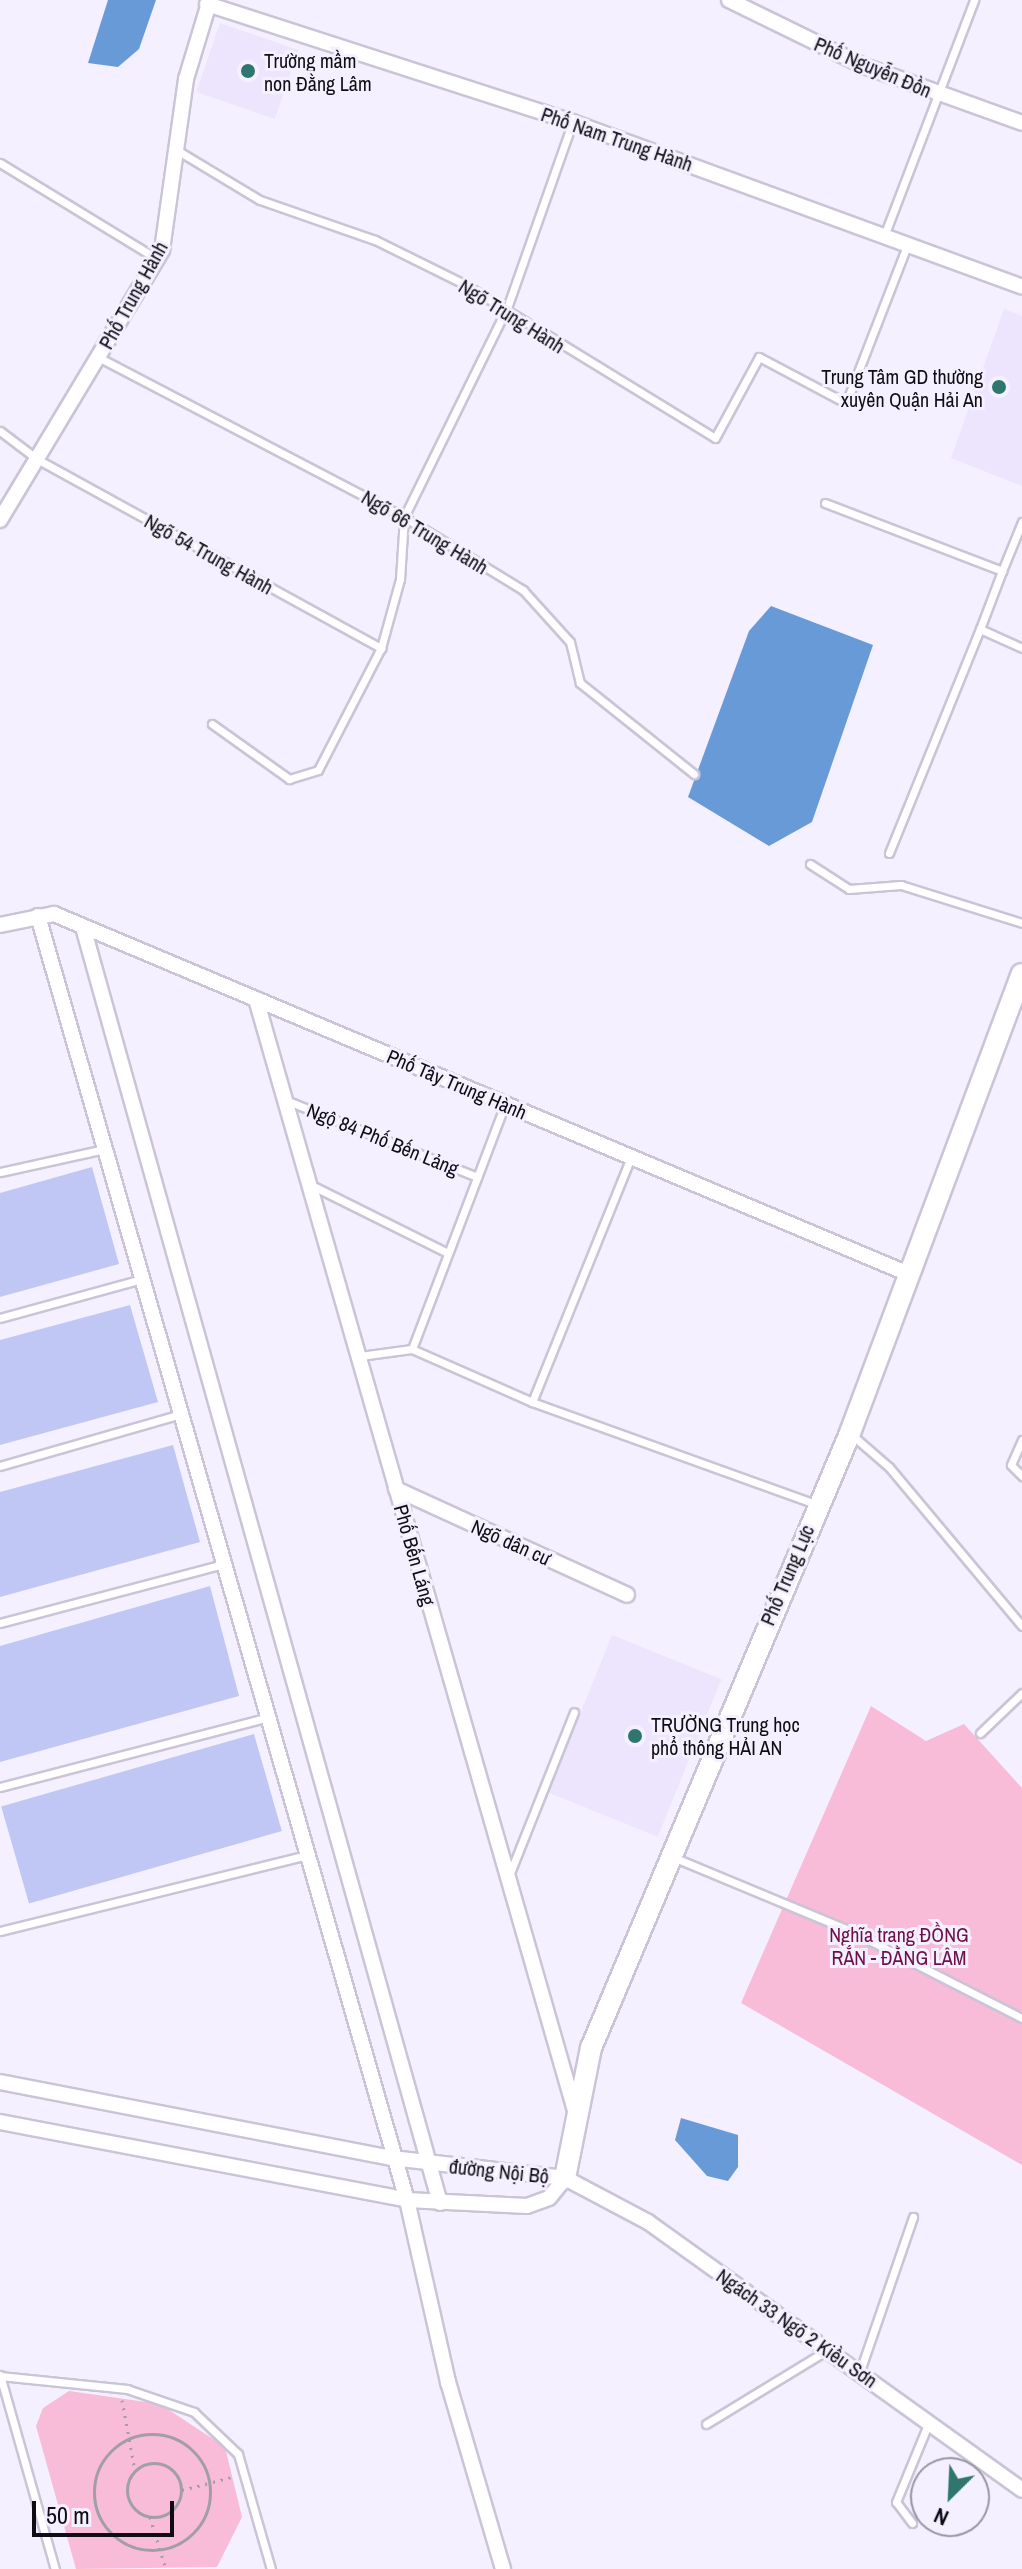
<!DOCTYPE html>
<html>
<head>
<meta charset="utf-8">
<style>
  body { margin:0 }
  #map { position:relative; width:1022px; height:2569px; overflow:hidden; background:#f5f0ff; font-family:"Archivo Narrow",sans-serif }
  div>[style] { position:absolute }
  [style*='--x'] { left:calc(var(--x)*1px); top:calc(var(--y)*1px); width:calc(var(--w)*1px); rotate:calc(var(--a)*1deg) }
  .built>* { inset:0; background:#ede4fe; transform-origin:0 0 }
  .green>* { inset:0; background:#f8bbd8 }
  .water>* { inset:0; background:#699ad8 }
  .building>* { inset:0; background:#c0c7f4; transform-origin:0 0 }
  .path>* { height:3px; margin-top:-1.5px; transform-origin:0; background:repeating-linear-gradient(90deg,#a19da9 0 2px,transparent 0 8px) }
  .path>.ring { margin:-1.5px; padding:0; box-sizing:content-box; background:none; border:3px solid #a19da9; border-radius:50% }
  .roads { filter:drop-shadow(2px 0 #cac4d6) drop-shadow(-2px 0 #cac4d6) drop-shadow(0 2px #cac4d6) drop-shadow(0 -2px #cac4d6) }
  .lane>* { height:7px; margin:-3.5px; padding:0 3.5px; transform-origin:3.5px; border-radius:3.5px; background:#fff }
  .street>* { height:14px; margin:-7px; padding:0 7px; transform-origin:7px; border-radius:7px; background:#fff }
  .secondary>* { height:20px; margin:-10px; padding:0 10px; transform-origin:10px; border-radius:10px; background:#fff }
  .dots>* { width:22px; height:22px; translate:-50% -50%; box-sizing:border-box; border:4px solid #f5f0ff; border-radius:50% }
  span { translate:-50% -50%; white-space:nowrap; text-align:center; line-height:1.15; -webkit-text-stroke:6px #f5f0ff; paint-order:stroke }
  .poi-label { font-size:20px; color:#0f0c13 }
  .left { translate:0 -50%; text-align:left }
  .right { translate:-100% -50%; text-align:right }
  .street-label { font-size:20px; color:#0f0c13 }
  .park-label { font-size:20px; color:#6c0f48 }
  .north { position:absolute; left:910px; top:2457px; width:80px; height:80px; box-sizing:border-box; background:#f5f0ff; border:2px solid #9995a1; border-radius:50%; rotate:204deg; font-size:22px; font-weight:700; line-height:32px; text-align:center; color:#0f0c13 }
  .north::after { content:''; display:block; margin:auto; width:28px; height:36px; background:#2f766e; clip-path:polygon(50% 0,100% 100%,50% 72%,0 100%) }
  .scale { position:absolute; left:32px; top:2501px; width:142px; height:36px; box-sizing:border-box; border:4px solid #0f0c13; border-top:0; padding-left:10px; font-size:24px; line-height:28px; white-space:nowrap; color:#0f0c13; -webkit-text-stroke:6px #f5f0ff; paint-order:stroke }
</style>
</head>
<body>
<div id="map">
  <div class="built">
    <div style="left:220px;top:23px;width:83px;height:73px;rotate:19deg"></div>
    <div style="clip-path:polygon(1004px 309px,1022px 316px,1022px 486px,951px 458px)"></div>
    <div style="left:612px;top:1635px;width:118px;height:170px;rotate:22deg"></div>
  </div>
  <div class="green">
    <div style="clip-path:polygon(871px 1706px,926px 1741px,964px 1724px,1022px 1788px,1022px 2165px,741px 2003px)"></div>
    <div style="clip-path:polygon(69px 2391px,160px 2404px,225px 2447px,242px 2517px,217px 2567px,76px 2569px,36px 2426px,43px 2408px)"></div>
  </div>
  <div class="water">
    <div style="clip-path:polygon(108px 0,156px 0,139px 49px,118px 67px,88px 63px)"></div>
    <div style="clip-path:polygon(771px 606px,873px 645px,812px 822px,769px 846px,688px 797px,749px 631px)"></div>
    <div style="clip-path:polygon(681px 2118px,738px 2135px,738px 2167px,728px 2181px,707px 2176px,675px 2140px)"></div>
  </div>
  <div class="building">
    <div style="clip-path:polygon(92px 1167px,119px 1264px,0 1297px,0 1193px)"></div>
    <div style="clip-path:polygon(130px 1305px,158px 1402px,0 1445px,0 1340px)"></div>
    <div style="clip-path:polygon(173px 1445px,200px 1542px,0 1597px,0 1492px)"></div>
    <div style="clip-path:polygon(210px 1586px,239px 1696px,0 1762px,0 1646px)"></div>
    <div style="left:254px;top:1734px;width:101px;height:263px;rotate:74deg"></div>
  </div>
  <div class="path">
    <div style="--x:122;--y:2400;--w:72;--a:79.6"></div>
    <div class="ring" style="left:94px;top:2434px;width:113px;height:113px"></div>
    <div class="ring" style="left:127px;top:2463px;width:51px;height:51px"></div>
    <div style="--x:182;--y:2490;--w:52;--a:-14.6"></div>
    <div style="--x:150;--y:2517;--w:54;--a:72.9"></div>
  </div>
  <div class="roads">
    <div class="lane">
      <div style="--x:180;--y:152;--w:93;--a:31"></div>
      <div style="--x:260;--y:200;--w:122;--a:19.2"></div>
      <div style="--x:375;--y:240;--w:99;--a:26.3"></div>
      <div style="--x:464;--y:284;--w:294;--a:31.5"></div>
      <div style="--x:715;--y:438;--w:92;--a:-61.5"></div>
      <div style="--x:759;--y:357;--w:98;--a:27.9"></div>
      <div style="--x:846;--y:403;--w:168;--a:-68.8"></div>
      <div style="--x:0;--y:163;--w:180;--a:31.4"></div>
      <div style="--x:884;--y:236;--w:253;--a:-69.1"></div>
      <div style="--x:98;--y:357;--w:345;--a:27.6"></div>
      <div style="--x:404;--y:517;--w:140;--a:31.5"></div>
      <div style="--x:523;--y:590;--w:70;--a:47.9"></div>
      <div style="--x:570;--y:642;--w:42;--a:76.3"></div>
      <div style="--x:580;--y:683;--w:146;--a:38.6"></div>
      <div style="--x:0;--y:431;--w:46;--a:37.1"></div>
      <div style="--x:37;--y:459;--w:393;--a:28.8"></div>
      <div style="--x:825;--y:503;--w:190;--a:21"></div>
      <div style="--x:1002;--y:571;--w:62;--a:110.8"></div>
      <div style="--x:1002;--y:571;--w:53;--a:-67.8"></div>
      <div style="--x:212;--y:724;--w:95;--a:35.5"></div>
      <div style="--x:289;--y:779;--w:30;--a:-17"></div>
      <div style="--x:318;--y:770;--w:137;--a:-62.7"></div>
      <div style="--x:381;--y:648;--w:72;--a:-74.6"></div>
      <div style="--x:400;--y:579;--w:62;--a:-86.3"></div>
      <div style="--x:404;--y:517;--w:233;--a:-63.8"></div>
      <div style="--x:507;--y:308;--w:196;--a:-70.6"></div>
      <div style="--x:889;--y:853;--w:242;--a:-67.9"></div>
      <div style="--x:980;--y:629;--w:46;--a:24.3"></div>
      <div style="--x:810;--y:864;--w:46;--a:32.7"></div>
      <div style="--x:849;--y:889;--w:52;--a:-4.4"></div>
      <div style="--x:901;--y:885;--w:127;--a:17.4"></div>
      <div style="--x:288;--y:1101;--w:204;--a:21.9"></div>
      <div style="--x:0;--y:1172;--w:107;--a:-12.4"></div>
      <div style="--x:311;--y:1185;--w:153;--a:26.4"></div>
      <div style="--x:0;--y:1318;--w:147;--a:-15.4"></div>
      <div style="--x:412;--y:1349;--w:262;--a:-69.2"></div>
      <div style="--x:360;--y:1356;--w:52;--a:-7.7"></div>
      <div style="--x:412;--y:1349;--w:131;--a:23.8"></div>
      <div style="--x:532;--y:1402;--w:264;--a:-68"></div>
      <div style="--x:532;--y:1402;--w:302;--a:19.8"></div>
      <div style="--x:852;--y:1435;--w:49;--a:40.9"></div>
      <div style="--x:889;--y:1467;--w:207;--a:50.1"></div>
      <div style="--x:1022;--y:1440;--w:27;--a:114"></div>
      <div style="--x:1011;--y:1465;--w:16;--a:45"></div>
      <div style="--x:0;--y:1466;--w:188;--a:-16"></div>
      <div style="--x:0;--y:1623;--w:232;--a:-14.8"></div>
      <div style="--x:980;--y:1733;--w:58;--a:-43.6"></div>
      <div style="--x:0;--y:1787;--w:278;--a:-14.6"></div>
      <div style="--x:673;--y:1857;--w:193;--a:22.6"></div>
      <div style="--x:851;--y:1931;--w:192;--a:27"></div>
      <div style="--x:510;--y:1873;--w:173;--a:-68.3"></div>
      <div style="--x:0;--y:1931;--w:317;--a:-13.9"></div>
      <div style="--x:860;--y:2371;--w:163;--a:-71"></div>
      <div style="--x:0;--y:2375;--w:202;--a:74.2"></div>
      <div style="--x:0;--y:2376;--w:128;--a:5.8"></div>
      <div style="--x:127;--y:2389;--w:71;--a:18.9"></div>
      <div style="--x:194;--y:2412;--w:61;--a:43.7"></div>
      <div style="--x:238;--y:2454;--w:120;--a:74"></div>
      <div style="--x:706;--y:2424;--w:142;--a:-31.4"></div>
      <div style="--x:912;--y:2523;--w:26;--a:-127"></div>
      <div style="--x:896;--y:2502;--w:87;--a:-67.6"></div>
    </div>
    <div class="street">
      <div style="--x:729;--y:0;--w:150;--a:26.1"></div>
      <div style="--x:864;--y:66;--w:168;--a:19.8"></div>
      <div style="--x:207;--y:4;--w:384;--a:17.9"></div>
      <div style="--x:572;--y:122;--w:479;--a:20.1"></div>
      <div style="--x:0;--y:520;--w:315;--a:-59"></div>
      <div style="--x:162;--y:250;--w:173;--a:-82"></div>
      <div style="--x:186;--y:79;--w:83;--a:-73.1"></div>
      <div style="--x:38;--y:916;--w:1336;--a:73.97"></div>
      <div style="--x:407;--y:2200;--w:187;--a:77.3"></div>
      <div style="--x:448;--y:2382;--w:195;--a:73.6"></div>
      <div style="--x:0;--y:925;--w:55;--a:-11.5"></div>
      <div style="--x:54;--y:914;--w:930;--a:22.84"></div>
      <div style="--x:83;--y:927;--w:1325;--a:74.37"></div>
      <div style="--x:256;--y:999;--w:1157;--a:73.99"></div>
      <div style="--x:396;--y:1489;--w:254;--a:24.6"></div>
      <div style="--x:0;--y:2082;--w:399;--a:11"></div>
      <div style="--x:392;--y:2158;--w:174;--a:6.6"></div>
      <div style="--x:565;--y:2178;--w:94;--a:27.9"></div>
      <div style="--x:648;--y:2222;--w:460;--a:35.6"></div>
      <div style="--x:0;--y:2122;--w:414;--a:10.8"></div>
      <div style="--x:407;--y:2200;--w:120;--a:2.9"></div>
      <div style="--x:527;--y:2206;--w:23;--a:-20"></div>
      <div style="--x:549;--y:2198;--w:26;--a:-51"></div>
    </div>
    <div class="secondary">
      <div style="--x:565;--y:2178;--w:133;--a:-78.7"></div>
      <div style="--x:591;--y:2048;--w:667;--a:-67.16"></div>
      <div style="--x:850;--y:1433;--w:490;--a:-69.5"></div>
    </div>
  </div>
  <div class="dots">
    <div style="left:248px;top:71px;background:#2f766e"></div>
    <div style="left:999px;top:387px;background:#2f766e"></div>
    <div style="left:635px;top:1736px;background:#2f766e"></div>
  </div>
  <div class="poi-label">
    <span class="left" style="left:264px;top:72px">Trường mầm<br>non Đằng Lâm</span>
    <span class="right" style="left:983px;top:388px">Trung Tâm GD thường<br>xuyên Quận Hải An</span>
    <span class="left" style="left:651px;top:1736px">TRƯỜNG Trung học<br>phổ thông HẢI AN</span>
  </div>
  <div class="street-label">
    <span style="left:873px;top:67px;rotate:23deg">Phố Nguyễn Đồn</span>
    <span style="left:617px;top:139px;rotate:19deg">Phố Nam Trung Hành</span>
    <span style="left:133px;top:295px;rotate:-61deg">Phố Trung Hành</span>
    <span style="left:512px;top:316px;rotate:32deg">Ngõ Trung Hành</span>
    <span style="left:425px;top:532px;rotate:31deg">Ngõ 66 Trung Hành</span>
    <span style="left:209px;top:554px;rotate:29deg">Ngõ 54 Trung Hành</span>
    <span style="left:457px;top:1084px;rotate:23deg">Phố Tây Trung Hành</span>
    <span style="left:383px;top:1139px;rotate:22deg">Ngộ 84 Phố Bến Lảng</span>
    <span style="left:511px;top:1542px;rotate:24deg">Ngõ dân cư</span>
    <span style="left:415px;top:1555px;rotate:74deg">Phố Bến Láng</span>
    <span style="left:787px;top:1575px;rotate:-67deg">Phố Trung Lực</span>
    <span style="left:499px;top:2171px;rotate:6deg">đường Nội Bộ</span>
    <span style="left:797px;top:2328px;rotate:35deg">Ngách 33 Ngõ 2 Kiều Sơn</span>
  </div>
  <div class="park-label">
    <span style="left:899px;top:1946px">Nghĩa trang ĐỒNG<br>RẮN - ĐẰNG LÂM</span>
  </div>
  <div class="north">N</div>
  <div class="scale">50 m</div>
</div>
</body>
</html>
